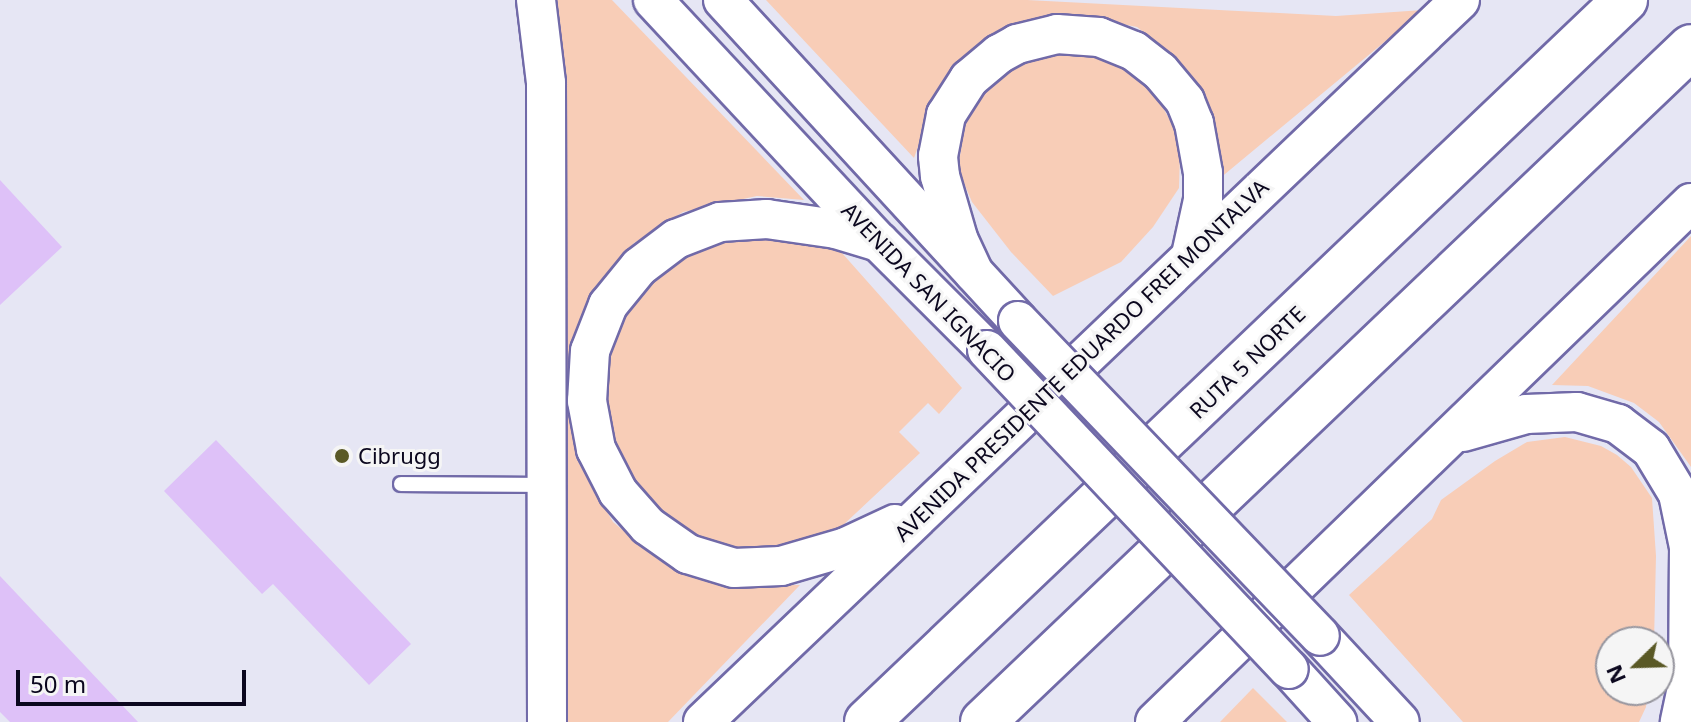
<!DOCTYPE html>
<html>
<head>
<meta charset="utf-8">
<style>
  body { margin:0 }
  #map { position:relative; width:1691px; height:722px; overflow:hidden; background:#e6e6f4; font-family:"Noto Sans",sans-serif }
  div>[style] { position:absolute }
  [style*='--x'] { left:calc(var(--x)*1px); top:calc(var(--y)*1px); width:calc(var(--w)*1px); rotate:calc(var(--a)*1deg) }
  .green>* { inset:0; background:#f8cdb7 }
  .building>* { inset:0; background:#dec1f8 }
  .roads { filter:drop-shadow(2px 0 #716aa8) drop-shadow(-2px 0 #716aa8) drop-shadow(0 2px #716aa8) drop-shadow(0 -2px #716aa8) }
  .lane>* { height:14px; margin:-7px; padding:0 7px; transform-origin:7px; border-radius:7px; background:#fff }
  .secondary>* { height:38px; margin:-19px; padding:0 19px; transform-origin:19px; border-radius:19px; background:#fff }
  .highway>* { height:44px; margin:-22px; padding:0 22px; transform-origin:22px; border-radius:22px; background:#fff }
  .bridges { filter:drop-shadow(2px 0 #716aa8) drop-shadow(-2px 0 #716aa8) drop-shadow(0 2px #716aa8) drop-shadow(0 -2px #716aa8) }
  .secondary-bridge>* { height:38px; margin:-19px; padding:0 19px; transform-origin:19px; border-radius:19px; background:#fff }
  .dots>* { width:22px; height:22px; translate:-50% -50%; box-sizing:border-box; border:4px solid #f5f5f5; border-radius:50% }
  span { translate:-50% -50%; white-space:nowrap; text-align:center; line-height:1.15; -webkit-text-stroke:6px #f5f5f5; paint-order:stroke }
  .street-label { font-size:22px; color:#0b071e }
  .poi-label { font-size:22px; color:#0b071e }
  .left { translate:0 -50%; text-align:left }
  .north { position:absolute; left:1595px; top:626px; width:80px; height:80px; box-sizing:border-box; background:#f5f5f5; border:2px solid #97969f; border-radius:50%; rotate:247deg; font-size:22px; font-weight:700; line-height:32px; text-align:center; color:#0b071e }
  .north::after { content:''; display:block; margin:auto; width:28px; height:36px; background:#5a5926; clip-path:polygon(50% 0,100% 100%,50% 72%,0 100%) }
  .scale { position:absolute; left:16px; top:670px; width:230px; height:36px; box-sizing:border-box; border:4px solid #0b071e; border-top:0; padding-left:10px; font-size:24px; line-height:28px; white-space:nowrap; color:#0b071e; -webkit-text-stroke:6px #f5f5f5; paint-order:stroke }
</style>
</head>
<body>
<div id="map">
  <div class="green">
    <div style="clip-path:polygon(549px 0,612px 0,804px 200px,757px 196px,683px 212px,634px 243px,598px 290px,575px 346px,567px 393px,576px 458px,613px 522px,660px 561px,728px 586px,800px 585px,668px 722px,559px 722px)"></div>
    <div style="clip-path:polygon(766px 0,1027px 0,1336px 16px,1423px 10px,1219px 179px,1221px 153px,1208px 102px,1173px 55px,1137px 27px,1092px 18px,1044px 16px,1004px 29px,956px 66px,933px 104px,914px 158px)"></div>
    <div style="clip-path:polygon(1093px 52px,1123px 63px,1153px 89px,1173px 126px,1180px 153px,1179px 188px,1153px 227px,1121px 262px,1053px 296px,1011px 252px,972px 202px,958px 169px,966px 117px,989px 82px,1025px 62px,1062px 53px)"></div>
    <div style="clip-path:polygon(791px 232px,842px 253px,962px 388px,939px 414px,928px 403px,899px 432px,920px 453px,840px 528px,785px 553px,723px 556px,643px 508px,601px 419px,602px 368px,621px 314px,659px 266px,698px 244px)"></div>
    <div style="clip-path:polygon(1691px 236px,1691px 467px,1659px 422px,1634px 403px,1588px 386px,1552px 385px)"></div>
    <div style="clip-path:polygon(1565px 437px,1601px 446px,1617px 455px,1631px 467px,1652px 498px,1656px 556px,1654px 642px,1611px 642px,1611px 690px,1648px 690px,1646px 707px,1639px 722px,1463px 722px,1349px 595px,1432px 519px,1441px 500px,1495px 461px,1527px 442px)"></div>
    <div style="clip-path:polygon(1253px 688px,1287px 722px,1220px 722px)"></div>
  </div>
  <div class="building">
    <div style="clip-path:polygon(0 180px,62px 247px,0 305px)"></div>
    <div style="clip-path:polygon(216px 440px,411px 644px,369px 685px,273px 584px,262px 594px,164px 491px)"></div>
    <div style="clip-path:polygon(0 576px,138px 722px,10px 722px,0 712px)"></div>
  </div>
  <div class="roads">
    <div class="lane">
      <div style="--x:401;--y:484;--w:144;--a:0.4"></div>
    </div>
    <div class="secondary">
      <div style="--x:536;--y:0;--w:84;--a:83.1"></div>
      <div style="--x:546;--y:83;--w:639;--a:89.91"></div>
      <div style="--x:653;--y:0;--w:331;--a:47"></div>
      <div style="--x:879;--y:242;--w:153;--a:45"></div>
      <div style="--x:723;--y:0;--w:436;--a:47.4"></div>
      <div style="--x:879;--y:242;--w:45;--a:-163.2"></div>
      <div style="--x:836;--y:229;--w:70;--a:-171.8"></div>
      <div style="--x:767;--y:219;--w:47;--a:176.3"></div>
      <div style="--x:720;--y:222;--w:47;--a:158.9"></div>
      <div style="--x:676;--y:239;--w:46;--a:142.9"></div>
      <div style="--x:639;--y:267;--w:49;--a:129.2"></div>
      <div style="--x:608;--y:305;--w:49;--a:111.4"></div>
      <div style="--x:590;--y:351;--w:50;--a:93.4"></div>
      <div style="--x:587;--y:401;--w:49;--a:79.4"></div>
      <div style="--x:596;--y:449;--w:48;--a:62.9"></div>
      <div style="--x:618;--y:492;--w:45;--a:48.6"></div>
      <div style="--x:648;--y:526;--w:49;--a:35"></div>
      <div style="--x:688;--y:554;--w:48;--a:16.9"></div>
      <div style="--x:734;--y:568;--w:47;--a:-2.4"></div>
      <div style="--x:781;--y:566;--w:68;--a:-16.3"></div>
      <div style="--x:846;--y:547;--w:54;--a:-25.1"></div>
      <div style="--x:974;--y:273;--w:38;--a:-115"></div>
      <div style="--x:958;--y:238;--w:65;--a:-106.2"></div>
      <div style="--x:940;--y:176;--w:20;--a:-96"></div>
      <div style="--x:938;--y:156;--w:42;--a:-79"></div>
      <div style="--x:946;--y:115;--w:43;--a:-57.4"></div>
      <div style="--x:969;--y:79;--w:39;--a:-40"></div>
      <div style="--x:999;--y:54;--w:21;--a:-29"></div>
      <div style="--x:1017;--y:44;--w:41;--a:-14"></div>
      <div style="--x:1057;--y:34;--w:42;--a:4.1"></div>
      <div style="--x:1099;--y:37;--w:38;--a:22"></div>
      <div style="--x:1134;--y:51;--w:33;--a:38"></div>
      <div style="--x:1160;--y:71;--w:39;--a:50"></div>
      <div style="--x:1185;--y:101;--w:24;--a:68"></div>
      <div style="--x:1194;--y:123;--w:51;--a:79.8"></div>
      <div style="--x:1203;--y:173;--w:27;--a:90"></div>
      <div style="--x:1203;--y:200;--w:56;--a:102.3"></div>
      <div style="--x:1463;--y:432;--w:66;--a:-15.9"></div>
      <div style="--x:1526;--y:414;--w:51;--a:-2.2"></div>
      <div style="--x:1577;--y:412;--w:43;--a:16.3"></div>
      <div style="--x:1618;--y:424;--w:41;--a:37.1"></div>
      <div style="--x:1651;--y:449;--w:52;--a:59"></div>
      <div style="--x:1678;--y:494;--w:54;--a:78.3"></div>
      <div style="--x:1689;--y:547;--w:136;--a:90.4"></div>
      <div style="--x:1688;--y:683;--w:40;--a:102"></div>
      <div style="--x:1320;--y:636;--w:117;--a:47.1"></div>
      <div style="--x:1289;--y:669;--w:72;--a:47.8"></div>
      <div style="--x:703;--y:722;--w:1046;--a:-43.64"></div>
      <div style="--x:1155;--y:722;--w:746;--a:-44.08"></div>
    </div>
    <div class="highway">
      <div style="--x:867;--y:722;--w:1047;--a:-43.61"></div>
      <div style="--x:983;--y:722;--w:978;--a:-43.63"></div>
    </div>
  </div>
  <div class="bridges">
    <div class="secondary-bridge">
      <div style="--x:1018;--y:321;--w:436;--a:46.2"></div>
      <div style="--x:987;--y:350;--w:439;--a:46.6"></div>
    </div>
  </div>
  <div class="dots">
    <div style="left:342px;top:456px;background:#5a5926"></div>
  </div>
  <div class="street-label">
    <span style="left:929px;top:292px;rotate:46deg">AVENIDA SAN IGNACIO</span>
    <span style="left:1081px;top:360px;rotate:-44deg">AVENIDA PRESIDENTE EDUARDO FREI MONTALVA</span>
    <span style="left:1247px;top:362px;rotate:-44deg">RUTA 5 NORTE</span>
  </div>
  <div class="poi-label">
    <span class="left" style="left:358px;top:456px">Cibrugg</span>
  </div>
  <div class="north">N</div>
  <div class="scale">50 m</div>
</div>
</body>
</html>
